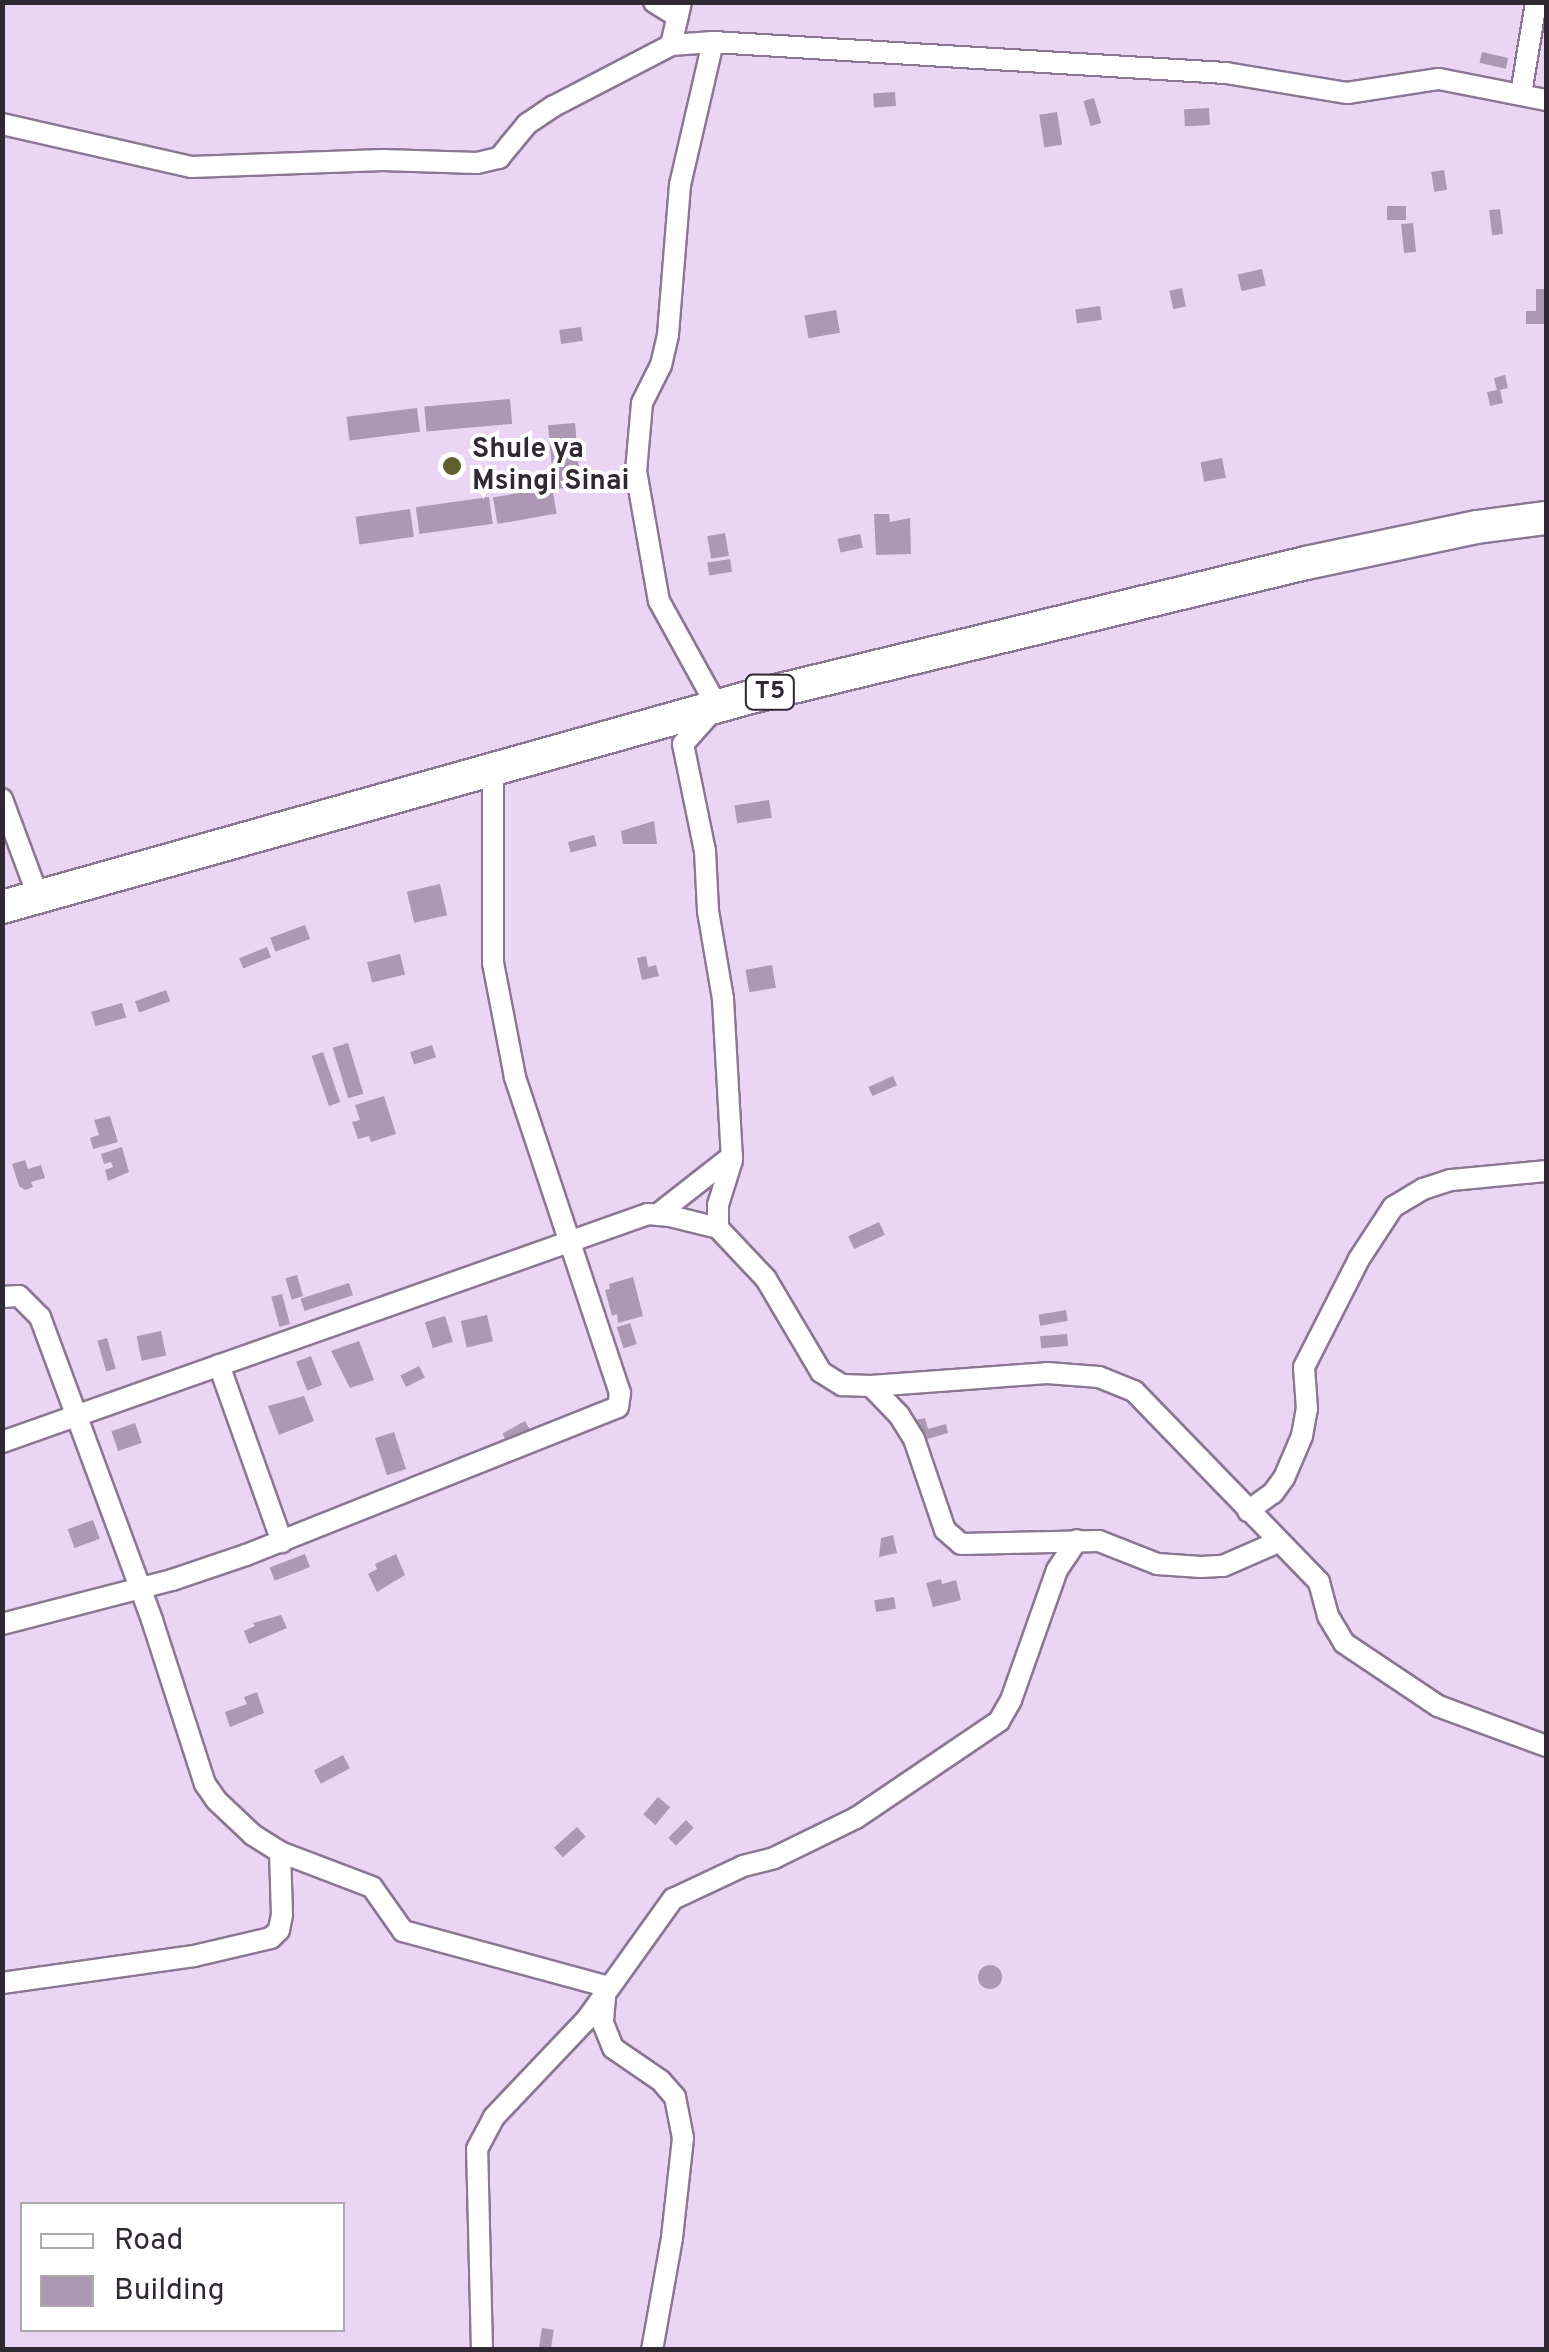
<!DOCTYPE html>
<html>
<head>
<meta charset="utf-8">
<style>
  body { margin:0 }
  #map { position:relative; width:1549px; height:2352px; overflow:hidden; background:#ebd5f4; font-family:Overpass,sans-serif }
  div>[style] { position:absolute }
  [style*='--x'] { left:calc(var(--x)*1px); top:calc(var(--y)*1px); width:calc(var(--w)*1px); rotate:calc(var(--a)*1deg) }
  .building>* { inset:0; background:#ac97b4; transform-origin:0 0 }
  .round { border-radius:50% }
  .roads { filter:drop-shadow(2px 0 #8b7793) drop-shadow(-2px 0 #8b7793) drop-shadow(0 2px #8b7793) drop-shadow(0 -2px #8b7793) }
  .minor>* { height:20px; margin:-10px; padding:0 10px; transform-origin:10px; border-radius:10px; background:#fff }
  .trunk>* { height:32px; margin:-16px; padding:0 16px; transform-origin:16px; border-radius:16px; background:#fff }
  .dots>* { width:28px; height:28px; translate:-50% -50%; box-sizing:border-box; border:5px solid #fff; border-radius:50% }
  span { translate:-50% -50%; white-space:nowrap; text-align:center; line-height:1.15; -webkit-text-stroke:8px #fff; paint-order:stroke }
  .shield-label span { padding:2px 8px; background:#fff; border:2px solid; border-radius:8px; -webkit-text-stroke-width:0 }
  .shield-label { font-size:25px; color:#302833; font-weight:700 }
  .poi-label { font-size:28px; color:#302833; font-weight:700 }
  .left { translate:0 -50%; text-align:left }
  .frame { position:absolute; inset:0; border:5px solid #302833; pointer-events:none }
  .legend { position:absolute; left:20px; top:2202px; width:325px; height:130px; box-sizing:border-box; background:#fff; border:2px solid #aca9ad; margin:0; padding:12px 18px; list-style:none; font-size:30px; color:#302833 }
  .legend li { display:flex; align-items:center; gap:20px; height:50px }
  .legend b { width:50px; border:2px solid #aca9ad }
</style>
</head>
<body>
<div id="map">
  <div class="building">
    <div style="left:1482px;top:52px;width:27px;height:11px;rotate:13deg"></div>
    <div style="left:895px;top:92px;width:14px;height:22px;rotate:86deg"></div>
    <div style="left:1094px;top:98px;width:26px;height:11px;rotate:74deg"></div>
    <div style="left:1209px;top:108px;width:17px;height:25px;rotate:87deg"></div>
    <div style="left:1057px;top:112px;width:33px;height:18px;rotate:81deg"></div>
    <div style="left:1444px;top:170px;width:20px;height:13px;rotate:81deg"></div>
    <div style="left:1406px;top:206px;width:14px;height:19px;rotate:90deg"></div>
    <div style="left:1500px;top:209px;width:25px;height:11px;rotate:83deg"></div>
    <div style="left:1413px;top:223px;width:29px;height:12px;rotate:84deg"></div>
    <div style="left:1262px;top:269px;width:17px;height:25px;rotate:77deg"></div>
    <div style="left:1182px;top:288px;width:19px;height:13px;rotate:78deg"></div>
    <div style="clip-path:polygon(1536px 289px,1546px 289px,1546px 324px,1526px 324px,1526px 311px,1536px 311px)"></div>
    <div style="left:1100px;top:306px;width:14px;height:25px;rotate:82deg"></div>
    <div style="left:836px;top:310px;width:23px;height:32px;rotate:80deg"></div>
    <div style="left:581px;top:327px;width:14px;height:22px;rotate:82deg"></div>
    <div style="clip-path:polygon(1505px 375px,1508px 388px,1500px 390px,1503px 403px,1490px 406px,1487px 392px,1497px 390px,1494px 378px)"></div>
    <div style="left:510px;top:399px;width:25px;height:86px;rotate:85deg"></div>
    <div style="left:417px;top:408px;width:24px;height:71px;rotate:83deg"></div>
    <div style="left:575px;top:423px;width:64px;height:27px;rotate:85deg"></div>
    <div style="left:1222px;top:458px;width:20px;height:22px;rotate:79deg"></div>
    <div style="left:552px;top:487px;width:27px;height:60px;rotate:80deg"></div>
    <div style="left:489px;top:497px;width:27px;height:74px;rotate:82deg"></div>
    <div style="left:410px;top:509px;width:28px;height:55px;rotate:82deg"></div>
    <div style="clip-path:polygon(874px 514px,889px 514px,890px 522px,910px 518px,911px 554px,876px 555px)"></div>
    <div style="left:725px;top:533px;width:23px;height:18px;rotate:80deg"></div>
    <div style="left:860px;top:534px;width:14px;height:23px;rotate:78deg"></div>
    <div style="left:730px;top:559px;width:13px;height:23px;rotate:81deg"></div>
    <div style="left:769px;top:800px;width:18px;height:35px;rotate:81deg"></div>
    <div style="clip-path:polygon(654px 821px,657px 844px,623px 844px,621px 831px)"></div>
    <div style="left:594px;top:835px;width:11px;height:27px;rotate:75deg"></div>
    <div style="left:440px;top:884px;width:32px;height:34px;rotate:77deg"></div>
    <div style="left:305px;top:925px;width:15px;height:37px;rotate:70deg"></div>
    <div style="left:267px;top:947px;width:11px;height:30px;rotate:68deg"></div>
    <div style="left:400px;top:954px;width:21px;height:34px;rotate:76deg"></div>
    <div style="clip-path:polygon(646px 956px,648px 967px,656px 965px,659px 976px,642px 980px,637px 958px)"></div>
    <div style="left:772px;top:965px;width:23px;height:27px;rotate:80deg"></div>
    <div style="left:166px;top:990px;width:12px;height:33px;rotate:70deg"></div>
    <div style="left:122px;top:1003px;width:15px;height:32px;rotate:74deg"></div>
    <div style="left:348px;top:1043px;width:53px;height:16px;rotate:73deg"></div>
    <div style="left:432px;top:1045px;width:13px;height:23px;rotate:72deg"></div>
    <div style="left:323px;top:1052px;width:53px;height:12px;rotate:71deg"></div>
    <div style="left:893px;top:1076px;width:10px;height:27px;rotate:66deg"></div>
    <div style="clip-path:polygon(384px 1096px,396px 1134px,371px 1142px,369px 1136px,358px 1139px,352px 1122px,360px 1120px,355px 1105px)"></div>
    <div style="clip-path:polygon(110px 1116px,118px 1142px,93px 1149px,90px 1138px,99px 1135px,94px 1120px)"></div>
    <div style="clip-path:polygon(122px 1147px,129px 1172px,108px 1181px,105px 1170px,113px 1167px,111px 1162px,104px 1164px,101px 1154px)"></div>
    <div style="clip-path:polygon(25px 1160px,28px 1169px,41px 1165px,45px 1178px,31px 1182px,33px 1187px,25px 1190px,19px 1186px,12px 1164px)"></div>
    <div style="left:879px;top:1222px;width:14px;height:34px;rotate:65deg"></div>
    <div style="left:297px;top:1275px;width:22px;height:12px;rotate:74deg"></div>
    <div style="clip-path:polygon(633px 1277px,643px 1316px,618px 1323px,617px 1314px,612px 1316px,605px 1290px,610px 1289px,609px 1284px)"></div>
    <div style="left:349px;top:1283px;width:13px;height:51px;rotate:72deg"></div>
    <div style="left:282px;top:1294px;width:31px;height:11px;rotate:75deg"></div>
    <div style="left:1066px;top:1310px;width:11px;height:28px;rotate:80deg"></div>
    <div style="left:487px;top:1315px;width:27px;height:27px;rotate:77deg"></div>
    <div style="left:445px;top:1316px;width:27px;height:21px;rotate:73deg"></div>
    <div style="left:630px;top:1323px;width:22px;height:14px;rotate:72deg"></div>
    <div style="left:161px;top:1331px;width:25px;height:25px;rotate:78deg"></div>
    <div style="left:1067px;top:1334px;width:12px;height:27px;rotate:85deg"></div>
    <div style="left:107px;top:1338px;width:32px;height:10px;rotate:74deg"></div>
    <div style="clip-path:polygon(359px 1341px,374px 1380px,350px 1388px,331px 1351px)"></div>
    <div style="left:311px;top:1356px;width:31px;height:16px;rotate:69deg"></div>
    <div style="left:419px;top:1366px;width:13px;height:21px;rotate:63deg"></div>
    <div style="clip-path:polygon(304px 1396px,314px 1421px,279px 1435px,268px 1406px)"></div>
    <div style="clip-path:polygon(925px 1418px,928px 1429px,946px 1424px,948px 1433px,924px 1440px,916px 1420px)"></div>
    <div style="left:525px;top:1421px;width:13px;height:26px;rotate:61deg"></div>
    <div style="left:135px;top:1423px;width:21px;height:25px;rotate:71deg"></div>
    <div style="left:394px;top:1432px;width:39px;height:20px;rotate:72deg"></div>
    <div style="left:93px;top:1520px;width:20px;height:27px;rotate:70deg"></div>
    <div style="clip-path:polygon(893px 1535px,897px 1553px,879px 1557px,881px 1538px)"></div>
    <div style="left:305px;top:1554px;width:14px;height:38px;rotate:69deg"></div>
    <div style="clip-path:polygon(396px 1554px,405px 1575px,377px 1592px,368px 1574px,377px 1569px,375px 1564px)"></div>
    <div style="clip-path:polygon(941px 1579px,942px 1584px,956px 1580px,961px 1600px,933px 1607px,926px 1583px)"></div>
    <div style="left:894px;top:1597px;width:12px;height:20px;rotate:81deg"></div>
    <div style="clip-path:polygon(281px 1615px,287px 1628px,249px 1644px,244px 1631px,255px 1626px,253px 1623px)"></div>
    <div style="clip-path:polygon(257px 1692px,264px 1713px,230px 1727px,225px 1712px,247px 1704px,244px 1697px)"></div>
    <div style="left:343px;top:1755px;width:15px;height:33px;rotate:62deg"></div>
    <div style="left:658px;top:1797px;width:16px;height:23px;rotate:40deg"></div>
    <div style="left:686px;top:1820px;width:11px;height:25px;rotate:45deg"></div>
    <div style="left:577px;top:1827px;width:13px;height:31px;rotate:48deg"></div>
    <div class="round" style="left:978px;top:1965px;width:24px;height:24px"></div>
    <div style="left:542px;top:2328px;width:12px;height:22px;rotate:9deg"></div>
  </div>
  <div class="roads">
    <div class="minor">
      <div style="--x:654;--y:2;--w:28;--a:32"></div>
      <div style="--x:713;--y:42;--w:147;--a:103"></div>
      <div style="--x:680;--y:185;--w:150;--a:94.6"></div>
      <div style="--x:668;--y:335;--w:31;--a:103"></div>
      <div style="--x:661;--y:365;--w:42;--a:116.6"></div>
      <div style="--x:642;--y:403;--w:68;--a:95"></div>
      <div style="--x:636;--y:471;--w:132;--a:80"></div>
      <div style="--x:659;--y:601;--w:120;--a:61.1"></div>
      <div style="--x:717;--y:706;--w:51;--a:131.8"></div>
      <div style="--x:683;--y:744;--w:109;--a:78.4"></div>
      <div style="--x:705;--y:851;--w:60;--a:87.1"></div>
      <div style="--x:708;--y:911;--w:89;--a:80.3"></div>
      <div style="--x:723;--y:999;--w:161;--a:86.8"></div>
      <div style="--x:732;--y:1160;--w:47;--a:107.3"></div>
      <div style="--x:718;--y:1205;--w:23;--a:90"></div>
      <div style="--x:671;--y:45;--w:44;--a:-76.9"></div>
      <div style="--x:1521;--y:94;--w:93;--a:-80.7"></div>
      <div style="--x:2;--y:124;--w:194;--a:12.8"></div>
      <div style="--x:191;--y:167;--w:192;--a:-2.1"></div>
      <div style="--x:383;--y:160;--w:94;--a:1.8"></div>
      <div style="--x:477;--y:163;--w:23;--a:-13"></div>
      <div style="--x:499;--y:158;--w:44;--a:-50.5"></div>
      <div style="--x:527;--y:124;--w:32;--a:-34"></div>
      <div style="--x:554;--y:106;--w:132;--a:-27.5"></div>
      <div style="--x:671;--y:45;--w:42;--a:-4.1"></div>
      <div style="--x:713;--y:42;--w:514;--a:3.46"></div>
      <div style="--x:1226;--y:73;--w:123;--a:9.4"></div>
      <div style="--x:1347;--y:93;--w:93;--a:-8.7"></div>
      <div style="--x:1439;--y:79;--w:109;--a:11.1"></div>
      <div style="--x:2;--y:799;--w:103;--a:69.6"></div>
      <div style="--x:658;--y:1214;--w:94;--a:-38.1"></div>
      <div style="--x:2;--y:1297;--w:17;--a:-3"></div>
      <div style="--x:19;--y:1296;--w:30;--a:45"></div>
      <div style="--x:40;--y:1317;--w:323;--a:69.7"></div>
      <div style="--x:152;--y:1620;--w:172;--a:72.1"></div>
      <div style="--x:205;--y:1784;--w:19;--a:55"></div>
      <div style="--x:216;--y:1800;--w:51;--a:43.4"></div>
      <div style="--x:253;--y:1835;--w:32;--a:32"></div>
      <div style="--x:280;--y:1852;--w:98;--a:20.8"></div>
      <div style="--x:372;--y:1887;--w:54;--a:54.8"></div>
      <div style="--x:403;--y:1931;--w:210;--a:15.2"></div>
      <div style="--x:606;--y:1986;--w:37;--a:95"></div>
      <div style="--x:603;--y:2023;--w:27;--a:68"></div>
      <div style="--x:613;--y:2048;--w:58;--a:34.5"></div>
      <div style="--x:661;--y:2081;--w:21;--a:49"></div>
      <div style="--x:675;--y:2097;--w:42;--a:79"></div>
      <div style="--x:683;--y:2138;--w:101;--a:96.3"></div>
      <div style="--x:672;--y:2238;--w:114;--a:100.1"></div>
      <div style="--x:219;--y:1365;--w:188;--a:70.4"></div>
      <div style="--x:871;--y:1386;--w:40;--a:46"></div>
      <div style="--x:899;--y:1415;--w:28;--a:58"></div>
      <div style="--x:914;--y:1439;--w:96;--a:71.2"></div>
      <div style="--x:945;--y:1530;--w:21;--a:41"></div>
      <div style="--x:961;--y:1544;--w:138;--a:-1.2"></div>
      <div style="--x:1099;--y:1541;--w:62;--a:21.6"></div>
      <div style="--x:1157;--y:1564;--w:44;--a:3.9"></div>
      <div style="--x:1201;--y:1567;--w:22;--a:-3"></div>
      <div style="--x:1223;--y:1566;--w:60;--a:-23.6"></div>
      <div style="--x:2;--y:1442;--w:685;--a:-19.44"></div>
      <div style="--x:648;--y:1214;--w:22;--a:5"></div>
      <div style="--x:670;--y:1216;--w:49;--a:14"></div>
      <div style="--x:718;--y:1228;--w:70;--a:46.7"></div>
      <div style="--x:766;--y:1279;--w:108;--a:59.4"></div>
      <div style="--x:821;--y:1372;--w:25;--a:32"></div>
      <div style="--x:842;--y:1385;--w:29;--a:2"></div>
      <div style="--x:871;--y:1386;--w:176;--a:-4.2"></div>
      <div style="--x:1047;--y:1373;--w:52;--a:4.4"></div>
      <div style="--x:1099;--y:1377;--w:38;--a:22"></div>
      <div style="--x:1134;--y:1391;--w:266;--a:45.9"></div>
      <div style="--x:1319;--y:1582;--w:35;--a:75"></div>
      <div style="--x:1328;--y:1616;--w:31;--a:59"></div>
      <div style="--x:1344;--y:1643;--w:113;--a:33.8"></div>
      <div style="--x:1438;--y:1706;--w:115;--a:20.3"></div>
      <div style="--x:1248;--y:1511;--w:31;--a:-36"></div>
      <div style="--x:1273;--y:1493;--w:19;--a:-54"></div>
      <div style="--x:1284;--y:1478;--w:46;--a:-66.8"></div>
      <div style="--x:1302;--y:1436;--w:27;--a:-80"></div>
      <div style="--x:1307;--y:1409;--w:42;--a:-94.1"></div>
      <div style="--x:1304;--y:1367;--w:121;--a:-63"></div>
      <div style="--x:1359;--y:1259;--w:62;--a:-56.8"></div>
      <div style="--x:1393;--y:1207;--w:35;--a:-31"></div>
      <div style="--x:1423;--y:1189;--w:29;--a:-18"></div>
      <div style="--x:1451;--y:1180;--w:95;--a:-5.4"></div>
      <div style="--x:2;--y:1624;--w:176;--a:-14.5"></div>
      <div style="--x:172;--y:1580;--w:78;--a:-18.7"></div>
      <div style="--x:246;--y:1555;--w:400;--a:-21.7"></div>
      <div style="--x:618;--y:1407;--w:14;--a:-82"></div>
      <div style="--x:620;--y:1393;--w:333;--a:-108.4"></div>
      <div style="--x:515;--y:1077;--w:116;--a:-100.9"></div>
      <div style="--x:493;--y:963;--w:195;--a:-90"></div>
      <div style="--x:2;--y:1983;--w:194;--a:-8"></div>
      <div style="--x:194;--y:1956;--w:79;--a:-13.2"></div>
      <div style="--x:271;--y:1938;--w:11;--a:-45"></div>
      <div style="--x:279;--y:1930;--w:15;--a:-79"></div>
      <div style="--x:282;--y:1915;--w:63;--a:-91.8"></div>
      <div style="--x:482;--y:2350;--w:201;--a:-91.4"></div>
      <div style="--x:477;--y:2149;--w:36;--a:-62"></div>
      <div style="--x:494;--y:2117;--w:135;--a:-46.5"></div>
      <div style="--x:587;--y:2019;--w:148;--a:-54.4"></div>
      <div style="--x:673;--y:1899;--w:77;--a:-25.2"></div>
      <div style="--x:743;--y:1866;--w:32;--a:-14"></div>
      <div style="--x:774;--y:1858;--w:91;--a:-26"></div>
      <div style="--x:856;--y:1818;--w:173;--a:-34.1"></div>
      <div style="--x:999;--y:1721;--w:24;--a:-60"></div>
      <div style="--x:1011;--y:1700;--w:138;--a:-70.5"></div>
      <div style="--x:1057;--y:1570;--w:36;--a:-56"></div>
    </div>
    <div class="trunk">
      <div style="--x:2;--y:907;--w:774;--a:-15.67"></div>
      <div style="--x:747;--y:698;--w:575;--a:-13.58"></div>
      <div style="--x:1306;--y:563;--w:175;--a:-11.9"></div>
      <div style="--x:1477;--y:527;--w:70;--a:-7.4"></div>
    </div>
  </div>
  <div class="dots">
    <div style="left:452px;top:466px;background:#615f2c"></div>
  </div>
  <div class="shield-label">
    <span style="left:770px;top:692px">T5</span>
  </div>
  <div class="poi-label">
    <span class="left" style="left:472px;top:466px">Shule ya<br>Msingi Sinai</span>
  </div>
  <div class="frame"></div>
  <ul class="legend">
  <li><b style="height:12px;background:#fff"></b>Road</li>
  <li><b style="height:28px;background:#ac97b4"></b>Building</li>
  </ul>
</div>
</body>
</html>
